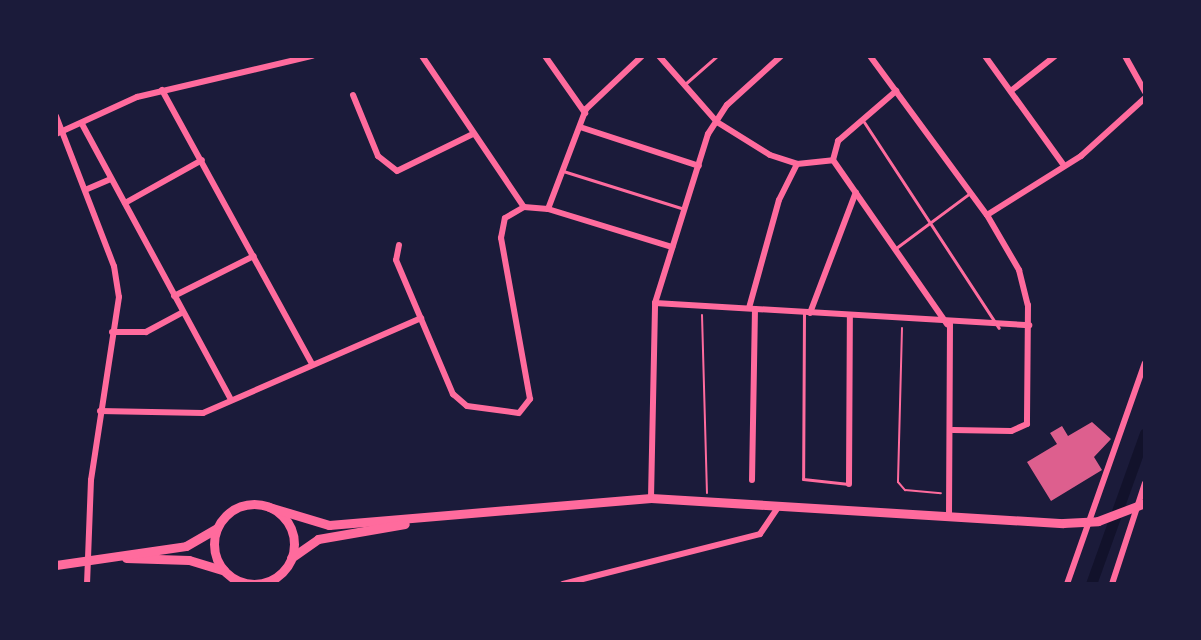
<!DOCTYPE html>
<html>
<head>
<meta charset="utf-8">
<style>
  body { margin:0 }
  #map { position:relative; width:1201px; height:640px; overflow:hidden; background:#1b1b3a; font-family:Roboto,sans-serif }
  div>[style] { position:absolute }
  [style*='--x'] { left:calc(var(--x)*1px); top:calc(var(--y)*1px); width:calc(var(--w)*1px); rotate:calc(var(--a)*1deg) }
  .stream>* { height:3px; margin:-1.5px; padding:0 1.5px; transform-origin:1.5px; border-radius:1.5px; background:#12122b }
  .canal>* { height:11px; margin:-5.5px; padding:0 5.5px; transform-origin:5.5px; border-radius:5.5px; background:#12122b }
  .building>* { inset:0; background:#dd5f8e }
  .path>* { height:2px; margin:-1px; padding:0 1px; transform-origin:1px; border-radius:1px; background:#ff6b9d }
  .service>* { height:3px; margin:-1.5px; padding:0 1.5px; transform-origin:1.5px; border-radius:1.5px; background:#ff6b9d }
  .minor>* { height:6px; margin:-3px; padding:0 3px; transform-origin:3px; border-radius:3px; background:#ff6b9d }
  .secondary>* { height:9px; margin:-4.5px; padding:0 4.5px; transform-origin:4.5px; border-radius:4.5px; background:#ff6b9d }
  .secondary>.ring { margin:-4.5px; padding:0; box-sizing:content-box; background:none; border:9px solid #ff6b9d; border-radius:50% }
  span { translate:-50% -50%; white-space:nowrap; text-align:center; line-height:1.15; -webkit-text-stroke:7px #1b1b3a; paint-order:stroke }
  .frame { position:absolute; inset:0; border:58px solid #1b1b3a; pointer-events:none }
</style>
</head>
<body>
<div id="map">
  <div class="stream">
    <div style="--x:56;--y:284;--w:82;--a:90"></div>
  </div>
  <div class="canal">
    <div style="--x:1091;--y:584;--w:160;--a:-70.3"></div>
  </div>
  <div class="building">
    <div style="clip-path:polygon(1092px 422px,1111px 439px,1094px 457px,1102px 470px,1051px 501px,1027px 462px,1057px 444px,1050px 433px,1062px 426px,1068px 436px)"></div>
  </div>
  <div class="path">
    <div style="--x:702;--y:315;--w:178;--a:88.4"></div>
    <div style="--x:902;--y:328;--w:154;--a:91.5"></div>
    <div style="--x:898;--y:482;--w:11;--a:49"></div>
    <div style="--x:905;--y:490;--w:36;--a:5"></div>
  </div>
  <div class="service">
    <div style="--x:685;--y:84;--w:43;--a:-41.2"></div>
    <div style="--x:864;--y:122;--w:246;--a:56.8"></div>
    <div style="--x:563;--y:171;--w:127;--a:17.4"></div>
    <div style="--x:896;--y:248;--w:92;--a:-36.6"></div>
    <div style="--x:804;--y:312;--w:167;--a:90.3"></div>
    <div style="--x:803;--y:479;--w:46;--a:6.2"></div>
  </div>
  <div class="minor">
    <div style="--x:422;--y:56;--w:182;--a:56"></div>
    <div style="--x:545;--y:56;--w:70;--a:54.9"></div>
    <div style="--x:659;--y:56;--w:88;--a:48.7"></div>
    <div style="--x:717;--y:122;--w:62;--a:31.9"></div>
    <div style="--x:770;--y:155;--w:28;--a:18"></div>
    <div style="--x:797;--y:164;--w:36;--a:-6"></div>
    <div style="--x:870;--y:56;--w:197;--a:53.7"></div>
    <div style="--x:987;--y:215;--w:64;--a:59.8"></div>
    <div style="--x:1019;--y:270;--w:36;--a:76"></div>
    <div style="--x:1028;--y:305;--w:119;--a:90.5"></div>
    <div style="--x:1027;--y:424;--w:17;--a:156"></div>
    <div style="--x:1011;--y:431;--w:58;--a:-179"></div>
    <div style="--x:985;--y:56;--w:133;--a:54.2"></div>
    <div style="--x:1125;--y:56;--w:41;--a:60.9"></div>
    <div style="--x:162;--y:90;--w:312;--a:61.3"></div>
    <div style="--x:1012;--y:90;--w:55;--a:-38.3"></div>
    <div style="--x:353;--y:95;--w:66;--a:67.7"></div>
    <div style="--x:378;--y:156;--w:24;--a:38"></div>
    <div style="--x:397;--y:171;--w:85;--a:-26"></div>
    <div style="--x:56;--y:116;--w:161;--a:68.9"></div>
    <div style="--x:114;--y:266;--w:31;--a:81"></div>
    <div style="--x:119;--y:297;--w:185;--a:98.7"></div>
    <div style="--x:91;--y:480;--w:104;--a:92.2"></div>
    <div style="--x:82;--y:124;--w:311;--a:61.6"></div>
    <div style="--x:580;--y:127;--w:125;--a:18.1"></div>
    <div style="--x:56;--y:134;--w:89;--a:-24.6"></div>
    <div style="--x:137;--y:97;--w:180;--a:-13.2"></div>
    <div style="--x:833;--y:160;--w:200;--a:55.2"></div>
    <div style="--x:833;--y:160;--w:20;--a:-75"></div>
    <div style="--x:838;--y:141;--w:77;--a:-40.8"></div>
    <div style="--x:85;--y:190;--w:28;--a:-23"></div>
    <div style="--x:125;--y:203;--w:88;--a:-29.2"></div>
    <div style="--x:548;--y:209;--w:107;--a:-69.2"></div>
    <div style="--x:586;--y:109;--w:77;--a:-43.4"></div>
    <div style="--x:987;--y:215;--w:111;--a:-32.1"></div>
    <div style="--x:1081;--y:156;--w:86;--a:-42.2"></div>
    <div style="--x:399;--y:245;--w:15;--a:101"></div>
    <div style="--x:396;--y:260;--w:146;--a:67"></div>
    <div style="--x:453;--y:394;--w:18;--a:41"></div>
    <div style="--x:467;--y:406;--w:52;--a:7.7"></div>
    <div style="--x:519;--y:413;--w:18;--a:-52"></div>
    <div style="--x:530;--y:399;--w:164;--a:-100.2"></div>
    <div style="--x:501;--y:238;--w:20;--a:-79"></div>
    <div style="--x:505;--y:218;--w:22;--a:-30"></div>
    <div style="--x:524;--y:207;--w:24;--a:5"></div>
    <div style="--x:548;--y:209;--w:130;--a:17"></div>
    <div style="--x:174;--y:296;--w:89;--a:-26.6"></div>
    <div style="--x:655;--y:303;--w:375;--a:3.4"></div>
    <div style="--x:749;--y:308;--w:112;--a:-74.5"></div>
    <div style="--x:779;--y:200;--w:40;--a:-63.4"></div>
    <div style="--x:810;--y:313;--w:129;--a:-69.2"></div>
    <div style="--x:112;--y:332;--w:34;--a:0"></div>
    <div style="--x:146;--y:332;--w:42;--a:-28.4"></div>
    <div style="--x:100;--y:411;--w:103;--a:1.1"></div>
    <div style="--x:203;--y:413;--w:238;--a:-23.5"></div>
    <div style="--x:752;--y:480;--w:171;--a:-89"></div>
    <div style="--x:849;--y:484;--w:168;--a:-89.7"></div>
    <div style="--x:651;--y:498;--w:195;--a:-88.8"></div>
    <div style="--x:655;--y:303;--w:177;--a:-72.6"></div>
    <div style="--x:708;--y:134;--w:35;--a:-57"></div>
    <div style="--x:727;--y:105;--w:73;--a:-42.2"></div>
    <div style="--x:949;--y:516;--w:192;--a:-89.7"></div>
    <div style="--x:563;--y:584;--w:203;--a:-14.2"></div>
    <div style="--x:760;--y:534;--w:32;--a:-56"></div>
    <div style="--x:1067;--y:584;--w:234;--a:-70.6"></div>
    <div style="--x:1112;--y:584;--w:106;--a:-71.9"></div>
  </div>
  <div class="secondary">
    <div class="ring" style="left:214px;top:504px;width:71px;height:71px"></div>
    <div style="--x:269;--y:507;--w:63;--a:16.7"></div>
    <div style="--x:329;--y:525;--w:323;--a:-4.8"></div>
    <div style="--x:651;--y:498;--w:413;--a:3.5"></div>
    <div style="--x:1063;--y:523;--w:35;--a:-3"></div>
    <div style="--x:1098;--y:521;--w:50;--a:-21"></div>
    <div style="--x:126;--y:558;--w:63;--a:1.8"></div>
    <div style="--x:189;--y:560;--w:37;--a:17"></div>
    <div style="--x:291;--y:558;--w:33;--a:-35"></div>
    <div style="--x:318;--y:539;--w:88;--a:-9.8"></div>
    <div style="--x:56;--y:565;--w:131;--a:-8.3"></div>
    <div style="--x:186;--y:546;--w:36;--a:-30"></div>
  </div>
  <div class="frame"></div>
</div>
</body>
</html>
